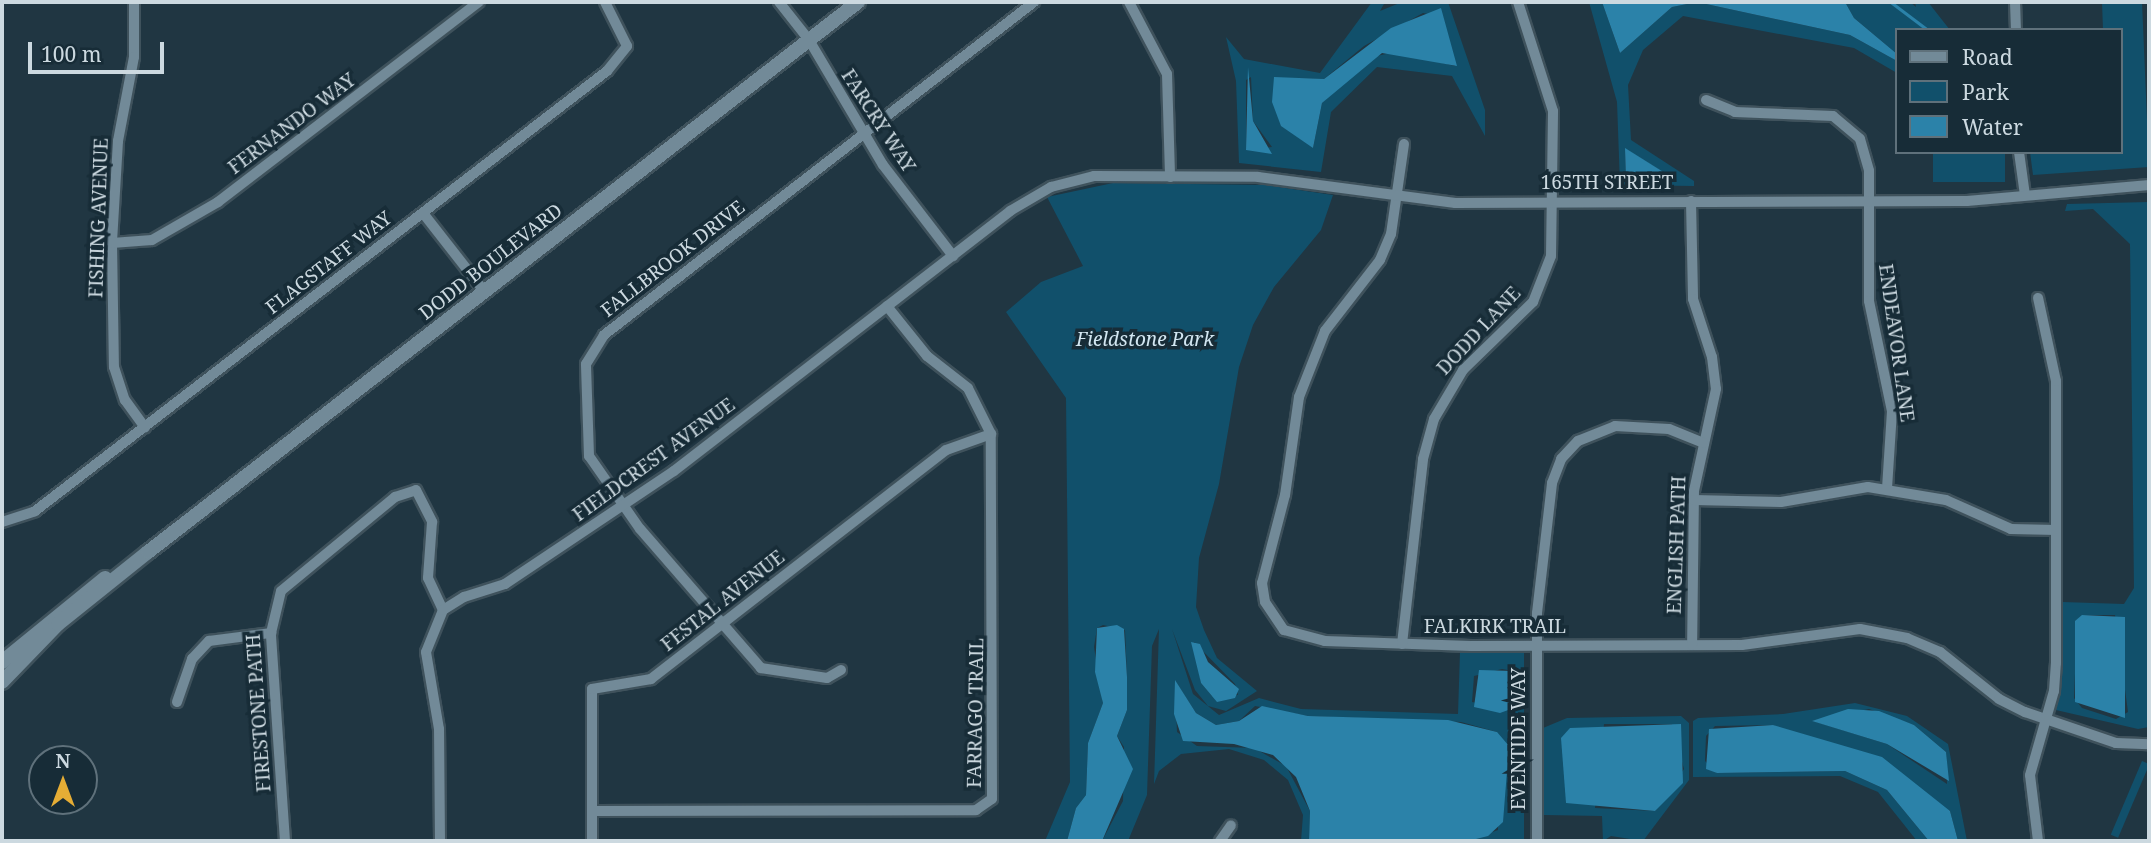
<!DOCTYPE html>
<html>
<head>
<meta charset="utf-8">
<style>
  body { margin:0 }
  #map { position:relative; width:2151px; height:843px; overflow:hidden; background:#203642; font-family:"Noto Serif",serif }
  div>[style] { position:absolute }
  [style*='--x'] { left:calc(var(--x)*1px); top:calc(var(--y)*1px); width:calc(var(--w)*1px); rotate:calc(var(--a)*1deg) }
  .green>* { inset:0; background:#11506b; transform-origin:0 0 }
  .water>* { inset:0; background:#2b82a9 }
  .stream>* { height:2.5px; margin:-1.25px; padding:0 1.25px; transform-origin:1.25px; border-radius:1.25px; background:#2b82a9 }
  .roads { filter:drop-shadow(2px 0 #3f525c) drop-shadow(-2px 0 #3f525c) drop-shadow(0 2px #3f525c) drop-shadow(0 -2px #3f525c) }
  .minor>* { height:10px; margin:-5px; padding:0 5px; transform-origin:5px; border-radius:5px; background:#728a98 }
  .tertiary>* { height:14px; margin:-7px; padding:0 7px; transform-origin:7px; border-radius:7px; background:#728a98 }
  span { translate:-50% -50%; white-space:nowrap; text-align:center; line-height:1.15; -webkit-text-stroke:7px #172c37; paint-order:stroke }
  .street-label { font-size:19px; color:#ccd9e0 }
  .park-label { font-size:19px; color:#d3e7f2; font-style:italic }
  .frame { position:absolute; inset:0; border:4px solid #ccd9e0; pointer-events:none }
  .legend { position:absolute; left:1895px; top:28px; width:228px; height:126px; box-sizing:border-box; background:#172c37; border:2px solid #5f717b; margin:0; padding:9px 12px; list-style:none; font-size:21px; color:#ccd9e0 }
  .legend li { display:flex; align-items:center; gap:14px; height:35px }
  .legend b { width:35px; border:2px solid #5f717b }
  .north { position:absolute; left:28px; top:745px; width:70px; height:70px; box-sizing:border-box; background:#172c37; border:2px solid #5f717b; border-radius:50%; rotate:0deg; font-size:19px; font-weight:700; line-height:28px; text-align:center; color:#ccd9e0 }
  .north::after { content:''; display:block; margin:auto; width:24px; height:32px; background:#e5ad35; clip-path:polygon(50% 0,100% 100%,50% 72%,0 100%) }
  .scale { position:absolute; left:28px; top:42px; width:136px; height:32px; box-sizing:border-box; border:4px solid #ccd9e0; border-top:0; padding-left:9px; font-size:21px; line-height:24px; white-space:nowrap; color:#ccd9e0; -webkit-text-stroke:5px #172c37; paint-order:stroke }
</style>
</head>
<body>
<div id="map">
  <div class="green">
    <div style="clip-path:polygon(evenodd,1372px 2px,1385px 2px,1380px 11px,1402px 2px,1448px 2px,1485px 110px,1485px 136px,1452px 76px,1377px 67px,1331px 112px,1321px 172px,1239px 163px,1236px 81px,1226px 37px,1244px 59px,1320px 73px,1372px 2px,1423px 13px,1443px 17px,1455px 66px,1395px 52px,1372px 57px,1322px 103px,1313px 148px,1274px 78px,1324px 79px,1364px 46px,1423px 13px,1372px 2px,1251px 77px,1253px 121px,1272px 147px,1246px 150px,1246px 80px,1251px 77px)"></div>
    <div style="clip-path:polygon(evenodd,1589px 2px,1602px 2px,1620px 53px,1672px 7px,1697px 2px,1850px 35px,1897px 61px,1897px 73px,1854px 48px,1683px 16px,1643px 50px,1628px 85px,1631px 140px,1694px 181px,1694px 186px,1620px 185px,1617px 102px,1589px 2px,1625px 149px,1673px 178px,1673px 179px,1626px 181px,1625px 149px)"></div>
    <div style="clip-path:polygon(1845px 2px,1910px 2px,1916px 7px,1915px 2px,1928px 2px,1950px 30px,1897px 30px,1897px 54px,1854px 18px)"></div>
    <div style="clip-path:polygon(2102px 2px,2142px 2px,2149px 167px,2033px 175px,2030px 152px,2121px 152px,2121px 30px,2103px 30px)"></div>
    <div style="left:1933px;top:152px;width:72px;height:30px"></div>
    <div style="clip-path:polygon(evenodd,1113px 183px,1265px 185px,1333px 195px,1321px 230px,1274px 287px,1253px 325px,1239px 367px,1219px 484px,1199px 558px,1196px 607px,1204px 630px,1217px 658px,1257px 691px,1226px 711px,1208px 706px,1195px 690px,1172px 629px,1193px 694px,1219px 715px,1259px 698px,1301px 709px,1458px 714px,1460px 652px,1524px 652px,1524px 841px,1468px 841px,1498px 830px,1497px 732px,1461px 722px,1308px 716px,1255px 706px,1239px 721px,1216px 725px,1196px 713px,1175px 681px,1177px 732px,1197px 746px,1254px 748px,1286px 766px,1310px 811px,1309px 841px,1301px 841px,1303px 815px,1288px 780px,1264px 760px,1229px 749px,1181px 754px,1159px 771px,1154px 784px,1159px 629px,1152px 646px,1147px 795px,1128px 841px,1102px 841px,1123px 801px,1124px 747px,1117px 736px,1127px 710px,1127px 677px,1125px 630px,1103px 625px,1097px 628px,1094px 647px,1103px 703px,1088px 743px,1086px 795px,1076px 808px,1067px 841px,1045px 841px,1070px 782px,1066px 398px,1006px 312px,1041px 282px,1083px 266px,1047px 197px,1113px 183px,1194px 642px,1235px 684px,1238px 695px,1212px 696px,1201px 683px,1194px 642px,1113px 183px,1502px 669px,1513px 671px,1511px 709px,1472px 702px,1474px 676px,1502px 669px)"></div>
    <div style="clip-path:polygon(evenodd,2149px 202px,2149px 727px,2138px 729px,2056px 710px,2062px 602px,2124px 604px,2134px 588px,2130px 244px,2093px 209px,2065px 211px,2067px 204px,2149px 202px,2083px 615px,2115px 615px,2128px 712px,2116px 719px,2082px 708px,2074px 698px,2077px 625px,2083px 615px)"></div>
    <div style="clip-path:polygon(evenodd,1855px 703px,1907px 716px,1948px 744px,1967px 841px,1958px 841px,1950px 811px,1773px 725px,1715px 726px,1706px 736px,1705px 761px,1717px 773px,1845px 771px,1887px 790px,1929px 841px,1917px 841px,1878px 792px,1840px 776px,1693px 777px,1693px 721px,1698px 718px,1783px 714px,1855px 703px,1869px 709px,1914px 725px,1946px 752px,1947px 784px,1887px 744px,1813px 721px,1869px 709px)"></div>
    <div style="clip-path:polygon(evenodd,1681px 716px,1689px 723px,1689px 780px,1643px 841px,1611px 836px,1603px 841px,1602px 816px,1544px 815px,1543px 728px,1567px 718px,1681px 716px,1604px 724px,1672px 724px,1684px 769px,1655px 811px,1595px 808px,1604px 724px)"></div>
    <div style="left:2142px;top:761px;width:8px;height:80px;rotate:23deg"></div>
  </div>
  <div class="water">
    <div style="clip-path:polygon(1602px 2px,1845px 2px,1854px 18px,1897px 54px,1897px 61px,1850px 35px,1697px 2px,1672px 7px,1620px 53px)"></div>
    <div style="clip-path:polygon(1441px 8px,1457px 66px,1382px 53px,1322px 103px,1313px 148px,1281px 126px,1272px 102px,1274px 77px,1324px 79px,1391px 28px)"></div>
    <div style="clip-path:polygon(1248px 67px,1253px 121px,1272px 154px,1246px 150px)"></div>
    <div style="clip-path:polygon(1625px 148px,1673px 178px,1673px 180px,1626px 181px)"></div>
    <div style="clip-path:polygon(2082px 615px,2125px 617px,2125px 718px,2075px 702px,2075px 621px)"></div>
    <div style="clip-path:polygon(1117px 625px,1124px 629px,1127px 677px,1127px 710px,1117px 736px,1133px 769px,1102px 841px,1067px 841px,1076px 808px,1086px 795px,1088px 743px,1103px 703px,1095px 672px,1097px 628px)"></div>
    <div style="clip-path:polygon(1191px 642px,1200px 644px,1208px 662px,1239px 689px,1235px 698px,1217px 702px,1201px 683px)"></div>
    <div style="clip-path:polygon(1479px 670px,1513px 671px,1511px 709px,1500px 713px,1474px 707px)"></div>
    <div style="clip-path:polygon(1175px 680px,1196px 713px,1216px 725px,1239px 721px,1262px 706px,1308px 716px,1448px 720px,1497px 732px,1509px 746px,1503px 822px,1488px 836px,1468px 841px,1309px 841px,1310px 811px,1296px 777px,1273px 755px,1234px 744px,1183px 741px,1174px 714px)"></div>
    <div style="clip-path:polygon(1848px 709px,1879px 711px,1914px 725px,1946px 752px,1949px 781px,1887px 744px,1812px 721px)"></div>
    <div style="clip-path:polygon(1681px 724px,1683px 783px,1655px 811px,1566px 803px,1561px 738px,1570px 728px)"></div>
    <div style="clip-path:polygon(1773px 725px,1882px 757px,1950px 811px,1958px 841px,1929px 841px,1887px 790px,1845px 771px,1717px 773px,1706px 769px,1709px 729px)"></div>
  </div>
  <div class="stream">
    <div style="--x:1891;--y:2;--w:46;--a:37.1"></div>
  </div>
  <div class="roads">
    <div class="minor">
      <div style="--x:134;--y:2;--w:55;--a:90"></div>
      <div style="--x:134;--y:57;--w:86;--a:100.8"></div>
      <div style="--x:118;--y:141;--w:102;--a:93.4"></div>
      <div style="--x:112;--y:243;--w:124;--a:89.1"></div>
      <div style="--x:114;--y:367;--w:35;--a:72"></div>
      <div style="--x:125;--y:400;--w:34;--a:54"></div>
      <div style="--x:779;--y:2;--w:48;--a:51.7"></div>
      <div style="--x:809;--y:40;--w:145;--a:59.4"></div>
      <div style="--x:883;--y:165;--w:115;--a:52.4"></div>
      <div style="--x:1129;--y:2;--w:81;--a:62.2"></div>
      <div style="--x:1167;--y:74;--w:103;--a:88.3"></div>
      <div style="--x:2015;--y:2;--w:28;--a:88"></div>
      <div style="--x:1706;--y:100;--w:31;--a:22"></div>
      <div style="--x:1735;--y:112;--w:98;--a:2.3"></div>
      <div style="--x:1833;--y:116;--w:35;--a:40"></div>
      <div style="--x:1860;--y:139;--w:33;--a:74"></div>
      <div style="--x:1869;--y:171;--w:130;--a:90"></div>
      <div style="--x:1869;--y:301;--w:112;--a:78.2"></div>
      <div style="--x:1892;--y:411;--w:78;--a:93.7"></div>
      <div style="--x:1404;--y:144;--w:91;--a:98.2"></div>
      <div style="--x:1391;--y:234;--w:28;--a:113"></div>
      <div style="--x:1380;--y:260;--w:90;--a:127.8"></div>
      <div style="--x:1325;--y:331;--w:71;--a:111.5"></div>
      <div style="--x:1299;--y:397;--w:99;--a:98.1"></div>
      <div style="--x:1285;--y:495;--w:91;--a:104.6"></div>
      <div style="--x:1262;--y:583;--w:19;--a:81"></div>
      <div style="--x:1265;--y:602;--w:34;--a:56"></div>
      <div style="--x:1284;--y:630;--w:42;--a:15"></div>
      <div style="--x:1325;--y:641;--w:146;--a:2"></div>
      <div style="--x:1471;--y:646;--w:271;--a:-0.2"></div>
      <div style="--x:1742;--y:645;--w:119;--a:-7.7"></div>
      <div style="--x:1860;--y:629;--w:48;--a:10.8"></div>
      <div style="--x:1907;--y:638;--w:36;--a:23"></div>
      <div style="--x:1940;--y:652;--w:75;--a:38.5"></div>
      <div style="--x:1999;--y:699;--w:29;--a:27"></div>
      <div style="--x:2025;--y:712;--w:96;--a:18.8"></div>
      <div style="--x:2116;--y:743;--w:33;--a:2"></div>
      <div style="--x:2019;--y:152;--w:43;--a:82.1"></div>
      <div style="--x:1691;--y:201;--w:98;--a:88.8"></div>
      <div style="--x:1693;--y:299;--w:61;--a:71.9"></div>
      <div style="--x:1712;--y:357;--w:32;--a:83"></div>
      <div style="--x:1716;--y:389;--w:104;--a:102.2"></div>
      <div style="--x:1694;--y:491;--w:154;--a:90.7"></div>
      <div style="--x:423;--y:213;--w:99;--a:52"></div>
      <div style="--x:112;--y:243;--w:40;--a:-4.3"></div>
      <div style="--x:152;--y:240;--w:76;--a:-29.9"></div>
      <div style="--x:218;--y:202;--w:329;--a:-37.5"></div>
      <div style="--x:1694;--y:500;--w:87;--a:1.3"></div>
      <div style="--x:1781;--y:502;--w:88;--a:-9.8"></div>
      <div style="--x:1868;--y:487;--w:79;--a:9.5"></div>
      <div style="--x:1946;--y:500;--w:71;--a:24"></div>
      <div style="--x:2011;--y:529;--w:45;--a:1.3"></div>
      <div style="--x:2;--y:522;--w:35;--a:-18"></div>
      <div style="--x:35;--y:511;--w:722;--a:-37.57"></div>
      <div style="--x:607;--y:71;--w:32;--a:-51"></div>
      <div style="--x:627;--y:46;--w:49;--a:-116.6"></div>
      <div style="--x:1402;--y:644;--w:186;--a:-83.5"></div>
      <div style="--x:1423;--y:459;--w:41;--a:-74.6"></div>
      <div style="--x:1434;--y:419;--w:57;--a:-59.4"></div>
      <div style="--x:1463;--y:370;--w:98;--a:-44.2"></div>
      <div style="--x:1533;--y:302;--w:49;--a:-68.6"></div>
      <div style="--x:1551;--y:256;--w:145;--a:-89.2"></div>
      <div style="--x:1553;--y:111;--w:114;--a:-107.8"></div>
      <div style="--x:841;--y:670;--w:16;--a:150"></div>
      <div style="--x:827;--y:678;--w:67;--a:-171.4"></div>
      <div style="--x:761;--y:668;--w:184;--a:-131"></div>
      <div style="--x:640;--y:529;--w:89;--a:-124.9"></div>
      <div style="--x:589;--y:456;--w:92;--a:-91.9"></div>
      <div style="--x:586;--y:364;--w:34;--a:-58"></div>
      <div style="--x:604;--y:335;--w:544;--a:-37.75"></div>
      <div style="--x:177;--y:702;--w:46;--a:-70.8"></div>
      <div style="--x:192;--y:659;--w:25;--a:-47"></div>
      <div style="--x:209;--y:641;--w:63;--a:-7.4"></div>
      <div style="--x:592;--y:811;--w:384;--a:-0.1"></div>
      <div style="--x:976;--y:810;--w:19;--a:-35"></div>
      <div style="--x:992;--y:799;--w:365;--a:-90.2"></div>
      <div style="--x:991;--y:434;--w:51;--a:-116.6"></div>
      <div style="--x:968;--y:388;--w:52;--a:-142"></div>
      <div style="--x:927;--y:356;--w:64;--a:-128.7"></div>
      <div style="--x:285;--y:841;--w:208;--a:-93.9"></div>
      <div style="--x:271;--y:633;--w:43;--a:-76.6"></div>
      <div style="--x:281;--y:591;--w:148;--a:-39.5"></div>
      <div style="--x:395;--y:497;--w:22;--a:-18"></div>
      <div style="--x:416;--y:490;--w:36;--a:63"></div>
      <div style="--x:432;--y:522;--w:56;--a:94.1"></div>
      <div style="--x:428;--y:578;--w:35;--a:65"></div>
      <div style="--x:440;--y:841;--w:112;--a:-90.5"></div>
      <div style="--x:439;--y:729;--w:78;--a:-99.6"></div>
      <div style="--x:426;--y:652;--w:45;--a:-68"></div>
      <div style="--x:443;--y:610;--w:25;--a:-32"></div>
      <div style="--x:464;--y:597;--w:43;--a:-17.6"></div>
      <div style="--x:505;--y:584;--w:203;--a:-33.8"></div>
      <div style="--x:674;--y:471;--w:425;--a:-37.7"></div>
      <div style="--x:1010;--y:211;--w:48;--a:-30.3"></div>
      <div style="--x:1051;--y:187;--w:44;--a:-14.3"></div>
      <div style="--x:1094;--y:176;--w:164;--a:0.3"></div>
      <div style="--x:1258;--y:177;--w:199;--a:7.5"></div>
      <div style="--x:1455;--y:203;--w:512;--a:-0.22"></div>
      <div style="--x:1967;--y:201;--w:183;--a:-5"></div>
      <div style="--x:592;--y:841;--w:152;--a:-90"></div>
      <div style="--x:592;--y:689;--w:60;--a:-9.6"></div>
      <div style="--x:651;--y:679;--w:373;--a:-37.8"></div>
      <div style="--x:946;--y:450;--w:48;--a:-19.6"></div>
      <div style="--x:1220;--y:841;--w:19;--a:-55"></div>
      <div style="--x:1537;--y:841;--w:228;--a:-90"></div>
      <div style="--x:1537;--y:613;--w:131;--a:-83.4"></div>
      <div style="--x:1552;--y:483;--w:26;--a:-69"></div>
      <div style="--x:1561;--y:459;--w:25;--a:-47"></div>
      <div style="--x:1578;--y:441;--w:40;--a:-22"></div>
      <div style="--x:1615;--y:426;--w:54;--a:3.2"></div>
      <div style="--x:1669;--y:429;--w:37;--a:22"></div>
      <div style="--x:2038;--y:841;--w:66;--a:-96.9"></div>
      <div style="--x:2030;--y:775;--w:87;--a:-74.1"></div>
      <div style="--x:2054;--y:691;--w:28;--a:-86"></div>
      <div style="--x:2056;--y:663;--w:282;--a:-90"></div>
      <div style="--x:2056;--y:381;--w:85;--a:-102.2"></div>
    </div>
    <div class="tertiary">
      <div style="--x:2;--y:662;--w:133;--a:-39.2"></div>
      <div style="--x:2;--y:682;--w:81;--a:-46"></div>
      <div style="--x:58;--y:624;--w:115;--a:-38.7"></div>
      <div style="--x:148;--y:552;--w:898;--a:-37.76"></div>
    </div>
  </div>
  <div class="street-label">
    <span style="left:878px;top:121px;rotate:57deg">FARCRY WAY</span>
    <span style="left:292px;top:124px;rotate:-37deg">FERNANDO WAY</span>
    <span style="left:1607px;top:183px">165TH STREET</span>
    <span style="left:99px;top:218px;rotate:-88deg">FISHING AVENUE</span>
    <span style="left:673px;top:259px;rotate:-38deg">FALLBROOK DRIVE</span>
    <span style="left:491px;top:262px;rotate:-38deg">DODD BOULEVARD</span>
    <span style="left:329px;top:263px;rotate:-38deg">FLAGSTAFF WAY</span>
    <span style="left:1479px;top:331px;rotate:-47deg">DODD LANE</span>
    <span style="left:1896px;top:343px;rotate:82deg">ENDEAVOR LANE</span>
    <span style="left:654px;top:460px;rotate:-36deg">FIELDCREST AVENUE</span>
    <span style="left:1677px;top:545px;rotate:-88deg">ENGLISH PATH</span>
    <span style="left:723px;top:601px;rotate:-38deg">FESTAL AVENUE</span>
    <span style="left:1495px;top:627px">FALKIRK TRAIL</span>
    <span style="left:259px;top:713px;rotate:-94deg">FIRESTONE PATH</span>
    <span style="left:976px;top:713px;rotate:-89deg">FARRAGO TRAIL</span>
    <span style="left:1519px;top:739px;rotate:-90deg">EVENTIDE WAY</span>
  </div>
  <div class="park-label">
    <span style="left:1145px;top:340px">Fieldstone Park</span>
  </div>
  <div class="frame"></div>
  <ul class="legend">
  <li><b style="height:9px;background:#728a98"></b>Road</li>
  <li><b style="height:19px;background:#11506b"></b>Park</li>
  <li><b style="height:19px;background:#2b82a9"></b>Water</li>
  </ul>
  <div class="north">N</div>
  <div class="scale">100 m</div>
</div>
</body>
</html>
